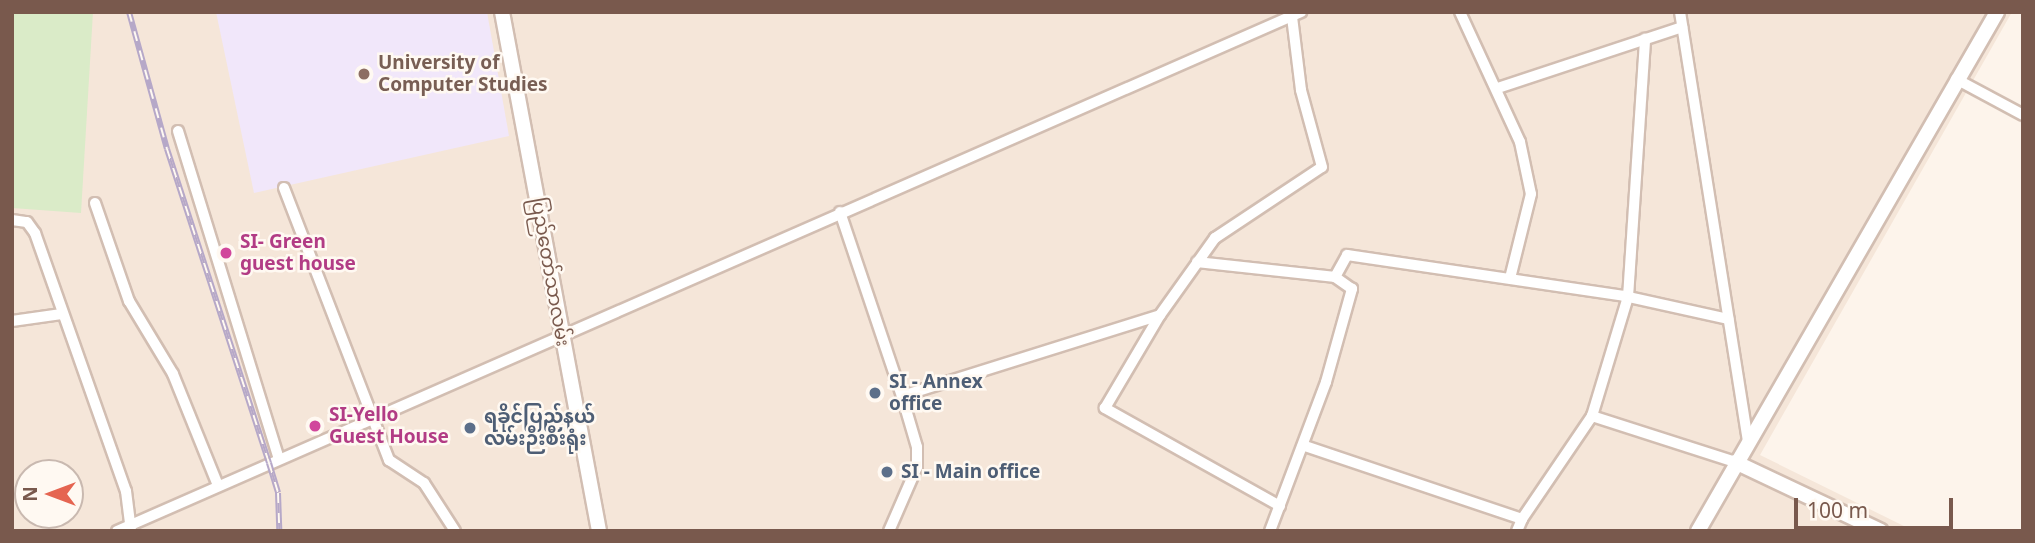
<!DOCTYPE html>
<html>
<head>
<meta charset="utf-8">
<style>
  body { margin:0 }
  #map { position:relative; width:2035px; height:543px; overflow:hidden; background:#fdf4eb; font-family:"Noto Sans","Noto Sans Myanmar",sans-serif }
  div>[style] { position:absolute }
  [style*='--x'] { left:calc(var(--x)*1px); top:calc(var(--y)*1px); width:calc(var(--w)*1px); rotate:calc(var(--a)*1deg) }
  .residential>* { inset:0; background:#f5e6d9 }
  .education>* { inset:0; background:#f1e7fa }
  .green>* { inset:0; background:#daebc8 }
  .roads { filter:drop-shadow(2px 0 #d2beb2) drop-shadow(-2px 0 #d2beb2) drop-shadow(0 2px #d2beb2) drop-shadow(0 -2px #d2beb2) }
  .street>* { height:10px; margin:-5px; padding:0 5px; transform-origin:5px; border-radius:5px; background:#fff }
  .secondary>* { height:14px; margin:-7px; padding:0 7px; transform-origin:7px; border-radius:7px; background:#fff }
  .rail>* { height:6px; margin-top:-3px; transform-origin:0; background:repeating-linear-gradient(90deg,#fff9f2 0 10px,#b6a8c8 0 20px); box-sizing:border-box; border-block:2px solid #b6a8c8 }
  .dots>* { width:19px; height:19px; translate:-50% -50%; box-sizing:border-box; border:4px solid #fff9f2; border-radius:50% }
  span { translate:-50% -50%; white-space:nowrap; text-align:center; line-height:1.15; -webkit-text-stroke:5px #fff9f2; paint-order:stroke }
  .education-label { font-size:19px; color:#785e54; font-weight:700 }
  .left { translate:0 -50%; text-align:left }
  .hotel-label { font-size:19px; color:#b23c85; font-weight:700 }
  .street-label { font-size:19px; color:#79594d }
  .service-label { font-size:19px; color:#4e5e75; font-weight:700 }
  .frame { position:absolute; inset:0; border:14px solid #79594d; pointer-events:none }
  .north { position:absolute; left:14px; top:459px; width:70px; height:70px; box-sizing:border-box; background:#fff9f2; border:2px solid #c9b9b0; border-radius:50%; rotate:270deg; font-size:19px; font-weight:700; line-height:28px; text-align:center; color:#79594d }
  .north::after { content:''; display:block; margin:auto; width:24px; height:32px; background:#e56551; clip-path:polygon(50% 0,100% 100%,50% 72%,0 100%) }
  .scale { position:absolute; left:1794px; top:498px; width:159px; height:32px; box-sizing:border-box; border:4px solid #79594d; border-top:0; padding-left:9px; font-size:21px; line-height:24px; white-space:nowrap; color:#79594d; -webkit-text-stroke:5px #fff9f2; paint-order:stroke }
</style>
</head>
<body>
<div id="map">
  <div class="residential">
    <div style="clip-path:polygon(evenodd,12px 12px,2012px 12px,1760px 455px,1914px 531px,12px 531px,12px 12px,28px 473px,70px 473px,70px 515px,28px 515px,28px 473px)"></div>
  </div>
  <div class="education">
    <div style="clip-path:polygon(216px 12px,487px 12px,509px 136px,254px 193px)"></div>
  </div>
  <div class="green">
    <div style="clip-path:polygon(12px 12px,93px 12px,81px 213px,12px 208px)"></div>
  </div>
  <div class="roads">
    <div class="street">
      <div style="--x:1460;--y:12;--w:143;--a:65.2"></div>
      <div style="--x:1520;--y:142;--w:53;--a:78.1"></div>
      <div style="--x:1531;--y:194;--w:87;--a:104"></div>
      <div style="--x:1680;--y:12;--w:432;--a:81"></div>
      <div style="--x:1956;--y:79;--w:76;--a:28.2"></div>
      <div style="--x:1498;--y:88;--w:194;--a:-18.3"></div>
      <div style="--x:178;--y:131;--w:343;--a:72.9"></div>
      <div style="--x:284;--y:188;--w:292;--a:68.9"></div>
      <div style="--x:389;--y:460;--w:42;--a:33.3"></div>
      <div style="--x:424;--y:483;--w:57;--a:57.1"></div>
      <div style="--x:95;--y:203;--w:104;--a:70.9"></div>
      <div style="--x:129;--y:301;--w:85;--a:58.9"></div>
      <div style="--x:173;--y:374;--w:118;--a:68"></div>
      <div style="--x:840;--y:212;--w:194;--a:71.4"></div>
      <div style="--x:902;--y:396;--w:270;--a:-17.4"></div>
      <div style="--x:12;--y:220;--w:15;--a:8"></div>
      <div style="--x:27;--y:222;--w:14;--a:54"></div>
      <div style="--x:35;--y:233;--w:274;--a:70.6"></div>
      <div style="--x:126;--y:491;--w:40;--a:82.9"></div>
      <div style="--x:1197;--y:262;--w:139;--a:6.2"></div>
      <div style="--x:12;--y:321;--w:50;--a:-8"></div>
      <div style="--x:1592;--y:416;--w:150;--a:17.8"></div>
      <div style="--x:1305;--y:446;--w:229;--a:18.6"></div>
      <div style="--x:1522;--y:519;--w:125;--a:-55.8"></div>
      <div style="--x:1592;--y:416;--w:124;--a:-73.2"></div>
      <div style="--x:1628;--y:297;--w:259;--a:-86.2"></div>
      <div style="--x:1280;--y:506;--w:201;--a:-150.8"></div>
      <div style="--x:1105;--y:408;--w:108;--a:-59.4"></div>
      <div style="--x:1160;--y:315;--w:95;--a:-54.5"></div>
      <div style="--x:1215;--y:238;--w:128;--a:-33.6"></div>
      <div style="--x:1322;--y:167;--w:80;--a:-105.3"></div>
      <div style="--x:1301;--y:90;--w:74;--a:-97"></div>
      <div style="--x:117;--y:531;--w:1293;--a:-23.67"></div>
      <div style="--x:889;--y:531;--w:70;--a:-66.4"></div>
      <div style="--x:917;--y:467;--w:20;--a:-90"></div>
      <div style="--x:917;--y:447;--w:53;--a:-106.4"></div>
      <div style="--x:1270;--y:531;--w:159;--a:-69.4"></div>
      <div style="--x:1326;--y:382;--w:97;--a:-74.4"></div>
      <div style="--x:1352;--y:289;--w:21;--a:-145"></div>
      <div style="--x:1335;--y:277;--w:25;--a:-61"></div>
      <div style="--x:1347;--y:255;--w:280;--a:8.4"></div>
      <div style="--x:1624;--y:296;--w:107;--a:12.5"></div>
      <div style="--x:1517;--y:531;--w:13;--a:-67"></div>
    </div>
    <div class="secondary">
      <div style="--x:502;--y:12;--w:528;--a:79.41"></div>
      <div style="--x:1735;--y:462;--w:161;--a:25.3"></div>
      <div style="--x:1698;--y:531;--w:599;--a:-60.05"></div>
    </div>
  </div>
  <div class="rail">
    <div style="--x:129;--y:12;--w:142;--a:74.5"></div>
    <div style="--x:167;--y:149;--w:330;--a:72"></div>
    <div style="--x:269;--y:463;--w:31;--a:73"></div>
    <div style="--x:278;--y:493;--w:38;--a:88"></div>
  </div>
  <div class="dots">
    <div style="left:364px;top:74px;background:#8d6e63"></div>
    <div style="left:226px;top:253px;background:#d1479c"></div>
    <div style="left:875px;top:393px;background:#5c6f8a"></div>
    <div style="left:315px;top:426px;background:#d1479c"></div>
    <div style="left:470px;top:428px;background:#5c6f8a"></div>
    <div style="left:887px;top:472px;background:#5c6f8a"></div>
  </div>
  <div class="education-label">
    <span class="left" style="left:378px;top:74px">University of<br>Computer Studies</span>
  </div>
  <div class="hotel-label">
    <span class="left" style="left:240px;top:253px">SI- Green<br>guest house</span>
    <span class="left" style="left:329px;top:426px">SI-Yello<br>Guest House</span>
  </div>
  <div class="street-label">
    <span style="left:550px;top:272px;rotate:80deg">ပြည်တော်သာလမ်း</span>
  </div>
  <div class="service-label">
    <span class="left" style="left:889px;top:393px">SI - Annex<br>office</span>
    <span class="left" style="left:484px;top:428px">ရခိုင်ပြည်နယ်<br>လမ်းဉီးစီးရုံး</span>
    <span class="left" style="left:901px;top:472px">SI - Main office</span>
  </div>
  <div class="frame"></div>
  <div class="north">N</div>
  <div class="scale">100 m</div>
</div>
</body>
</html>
